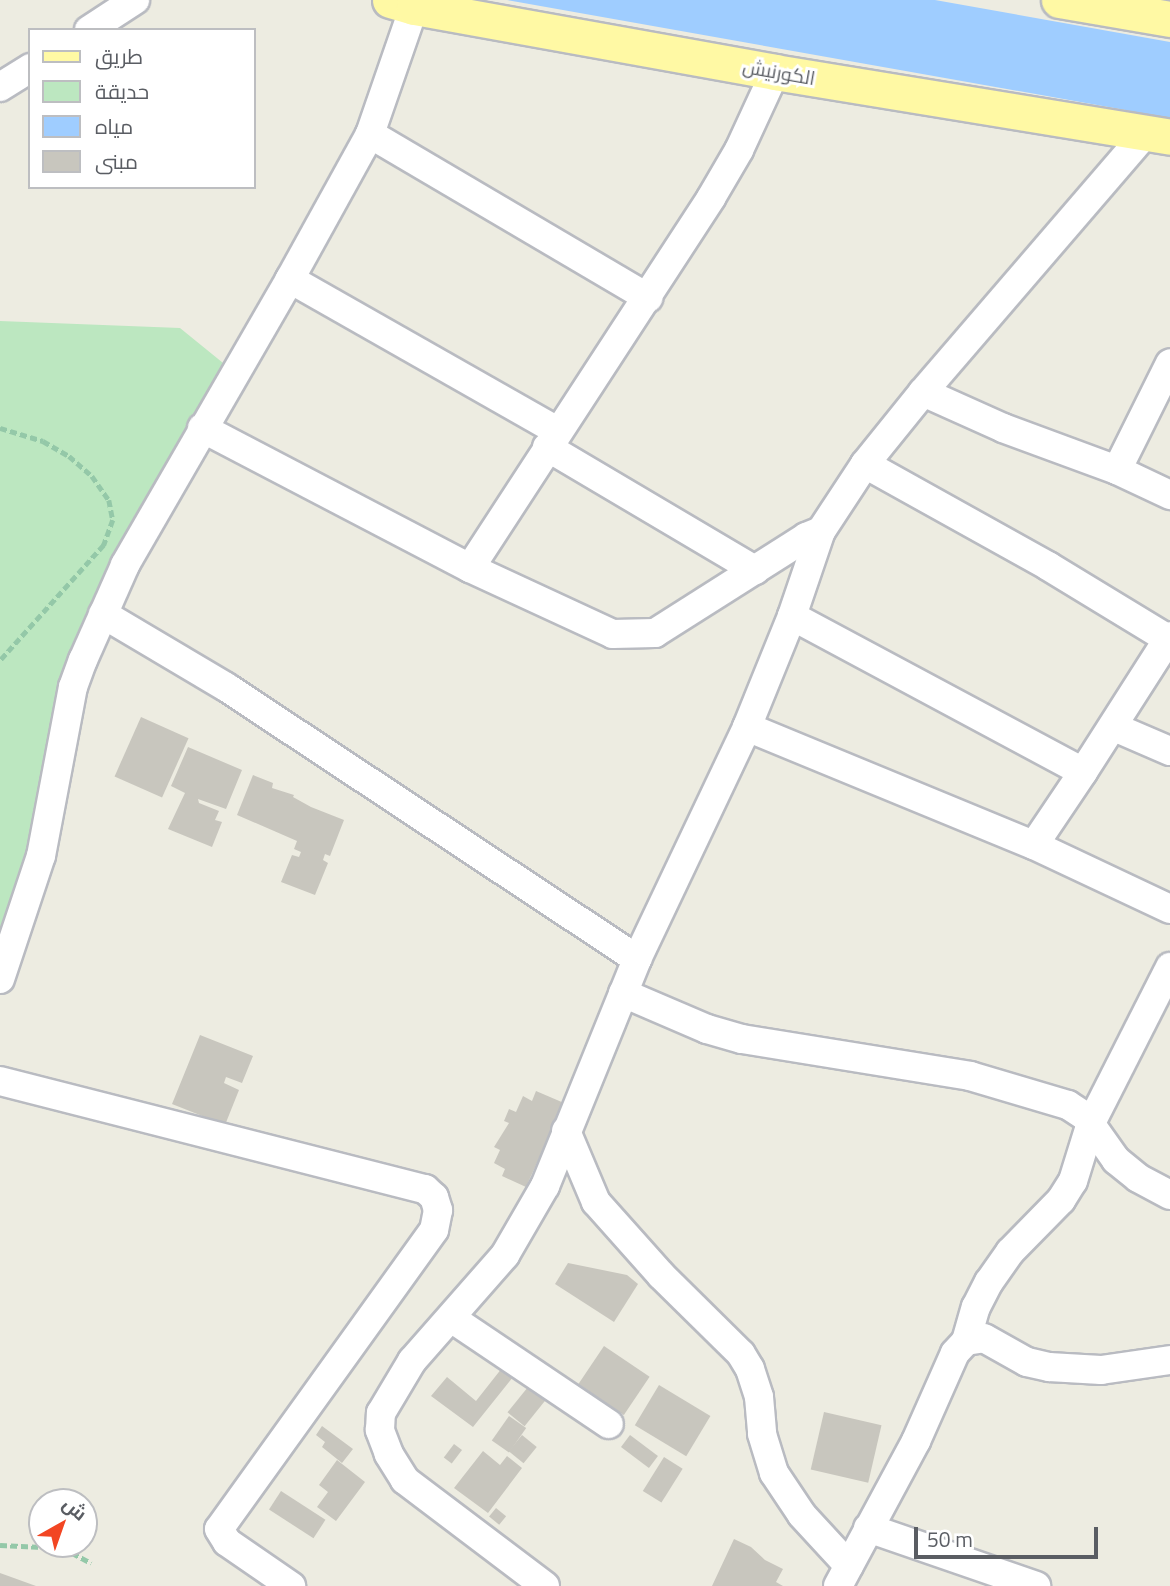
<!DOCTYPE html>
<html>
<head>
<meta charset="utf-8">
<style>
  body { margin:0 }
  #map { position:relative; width:1170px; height:1586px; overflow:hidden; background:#edece1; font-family:"Titillium Web",Cairo,sans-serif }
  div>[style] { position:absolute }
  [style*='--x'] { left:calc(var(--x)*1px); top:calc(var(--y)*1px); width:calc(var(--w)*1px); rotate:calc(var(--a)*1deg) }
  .green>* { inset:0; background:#bce7c0 }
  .water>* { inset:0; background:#9fcdff }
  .building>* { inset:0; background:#c8c6be; transform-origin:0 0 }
  .path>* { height:4.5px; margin-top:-2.25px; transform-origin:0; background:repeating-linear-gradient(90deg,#94c8a8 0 7px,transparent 0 10.5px) }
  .roads { filter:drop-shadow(2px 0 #b9bbc1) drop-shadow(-2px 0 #b9bbc1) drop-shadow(0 2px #b9bbc1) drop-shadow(0 -2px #b9bbc1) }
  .minor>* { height:28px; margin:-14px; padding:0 14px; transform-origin:14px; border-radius:14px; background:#fff }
  .major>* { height:35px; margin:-17.5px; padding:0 17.5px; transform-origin:17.5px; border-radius:17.5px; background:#fff9a4 }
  span { translate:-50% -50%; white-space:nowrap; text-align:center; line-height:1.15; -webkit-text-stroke:6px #fff; paint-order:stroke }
  .street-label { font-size:19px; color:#5a5d63 }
  .legend { position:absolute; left:28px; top:28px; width:228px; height:161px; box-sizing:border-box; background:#fff; border:2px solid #bdbec1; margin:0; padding:9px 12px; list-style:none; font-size:21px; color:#5a5d63 }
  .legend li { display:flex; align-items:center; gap:14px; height:35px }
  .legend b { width:35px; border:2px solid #bdbec1 }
  .north { position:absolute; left:28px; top:1488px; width:70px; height:70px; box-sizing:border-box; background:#fff; border:2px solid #bdbec1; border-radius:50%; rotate:40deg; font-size:19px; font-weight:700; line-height:28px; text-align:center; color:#5a5d63 }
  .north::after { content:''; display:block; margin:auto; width:24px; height:32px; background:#f24623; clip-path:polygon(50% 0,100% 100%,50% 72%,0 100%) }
  .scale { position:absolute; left:914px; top:1527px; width:184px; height:32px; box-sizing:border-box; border:4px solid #5a5d63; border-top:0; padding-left:9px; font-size:21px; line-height:24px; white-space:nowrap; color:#5a5d63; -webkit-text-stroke:5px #fff; paint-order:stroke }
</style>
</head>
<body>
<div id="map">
  <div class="green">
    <div style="clip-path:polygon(0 321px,180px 328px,228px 367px,68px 655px,29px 880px,0 951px)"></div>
  </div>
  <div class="water">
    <div style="clip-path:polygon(507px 0,935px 0,1170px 42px,1170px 118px)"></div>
  </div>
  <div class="building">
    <div style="left:141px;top:717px;width:52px;height:65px;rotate:24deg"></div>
    <div style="clip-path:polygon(188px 747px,242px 770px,226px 809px,198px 799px,199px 803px,219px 811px,215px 820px,222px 822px,212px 847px,168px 829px,185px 793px,171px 786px)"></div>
    <div style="clip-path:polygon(253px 775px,273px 783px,272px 788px,294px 795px,293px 797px,311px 807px,344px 820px,330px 856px,325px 854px,323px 860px,328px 863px,315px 895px,281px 882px,292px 855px,299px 857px,301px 852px,294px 849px,297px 841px,237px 815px)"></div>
    <div style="clip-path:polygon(200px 1035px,253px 1056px,242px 1083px,226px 1077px,224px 1083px,239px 1090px,225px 1125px,172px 1104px)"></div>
    <div style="clip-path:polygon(536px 1091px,564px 1103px,526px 1187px,502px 1176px,505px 1169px,494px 1163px,500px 1150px,494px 1147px,509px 1123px,504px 1121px,509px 1109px,516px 1112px,523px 1096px,532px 1101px)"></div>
    <div style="clip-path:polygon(568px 1263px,627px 1275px,638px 1284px,614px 1322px,555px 1284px)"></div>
    <div style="left:604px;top:1346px;width:55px;height:46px;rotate:34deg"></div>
    <div style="clip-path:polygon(502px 1368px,513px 1377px,473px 1427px,431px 1396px,447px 1377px,476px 1401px)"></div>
    <div style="left:532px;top:1382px;width:22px;height:39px;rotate:39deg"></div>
    <div style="left:659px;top:1385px;width:60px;height:47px;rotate:31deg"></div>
    <div style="left:824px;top:1412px;width:59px;height:59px;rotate:13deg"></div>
    <div style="left:509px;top:1416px;width:21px;height:30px;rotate:35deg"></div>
    <div style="clip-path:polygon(322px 1426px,353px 1449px,342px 1463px,322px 1447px,325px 1442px,316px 1435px)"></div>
    <div style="left:522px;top:1435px;width:19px;height:21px;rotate:39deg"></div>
    <div style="left:630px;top:1435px;width:35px;height:15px;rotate:37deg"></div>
    <div style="left:454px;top:1444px;width:10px;height:17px;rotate:37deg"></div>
    <div style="clip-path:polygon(483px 1451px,500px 1465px,507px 1456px,522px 1468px,488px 1513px,454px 1488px)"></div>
    <div style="left:664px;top:1457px;width:22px;height:40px;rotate:32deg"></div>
    <div style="clip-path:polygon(337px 1460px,365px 1482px,336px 1521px,317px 1507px,328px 1492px,319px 1485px)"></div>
    <div style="left:281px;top:1491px;width:53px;height:22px;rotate:33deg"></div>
    <div style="left:496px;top:1508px;width:13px;height:11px;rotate:39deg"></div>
    <div style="clip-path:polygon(734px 1539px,751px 1547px,765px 1560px,783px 1569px,776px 1582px,783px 1586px,712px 1586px)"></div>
    <div style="clip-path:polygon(0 1573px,36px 1586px,0 1586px)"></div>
  </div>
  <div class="path">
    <div style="--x:0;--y:428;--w:45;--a:16.8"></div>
    <div style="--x:43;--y:441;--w:30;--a:30"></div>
    <div style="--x:69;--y:456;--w:30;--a:41"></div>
    <div style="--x:92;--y:476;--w:29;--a:55"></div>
    <div style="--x:109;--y:500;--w:20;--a:79"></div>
    <div style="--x:113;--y:520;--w:27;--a:110"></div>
    <div style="--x:104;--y:545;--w:156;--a:131.9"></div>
    <div style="--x:0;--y:1545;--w:63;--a:2.7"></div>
    <div style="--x:63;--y:1548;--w:32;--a:28"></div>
  </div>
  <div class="roads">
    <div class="minor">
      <div style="--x:89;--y:30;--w:55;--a:-33.1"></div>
      <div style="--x:0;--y:87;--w:36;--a:-32"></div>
      <div style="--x:370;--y:134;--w:323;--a:30.5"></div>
      <div style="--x:290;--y:279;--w:308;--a:29.6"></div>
      <div style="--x:923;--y:392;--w:88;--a:24.2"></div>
      <div style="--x:1003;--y:428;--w:121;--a:20.2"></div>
      <div style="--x:1117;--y:470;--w:59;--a:25.3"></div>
      <div style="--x:202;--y:428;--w:302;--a:27.6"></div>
      <div style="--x:470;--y:568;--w:157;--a:24.8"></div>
      <div style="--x:613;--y:634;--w:42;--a:-1.4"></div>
      <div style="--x:655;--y:633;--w:179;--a:-32.4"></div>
      <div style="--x:806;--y:537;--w:16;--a:-22"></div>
      <div style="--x:547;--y:447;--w:242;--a:30.6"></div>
      <div style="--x:865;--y:464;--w:210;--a:29.1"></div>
      <div style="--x:1048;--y:566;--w:140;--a:31.3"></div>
      <div style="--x:1117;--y:470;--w:119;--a:-63.6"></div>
      <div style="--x:470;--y:568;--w:442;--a:-56.9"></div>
      <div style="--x:711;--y:198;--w:56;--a:-59.7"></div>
      <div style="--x:739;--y:150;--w:86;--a:-65.2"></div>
      <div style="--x:103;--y:614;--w:143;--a:30.7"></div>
      <div style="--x:226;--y:687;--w:493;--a:33.5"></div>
      <div style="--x:792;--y:616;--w:330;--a:28.2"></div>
      <div style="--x:1083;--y:772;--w:161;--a:-57.4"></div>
      <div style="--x:747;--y:727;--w:310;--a:22.4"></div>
      <div style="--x:1034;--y:845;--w:150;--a:25.2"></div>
      <div style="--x:1114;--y:727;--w:61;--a:23.2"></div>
      <div style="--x:1034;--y:845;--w:88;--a:-56.1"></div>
      <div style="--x:0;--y:979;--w:130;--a:-71.6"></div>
      <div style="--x:41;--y:856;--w:172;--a:-79.3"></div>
      <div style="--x:73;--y:687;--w:29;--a:-70"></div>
      <div style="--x:83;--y:660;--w:104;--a:-66.1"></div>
      <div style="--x:125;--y:565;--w:330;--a:-60"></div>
      <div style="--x:290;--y:279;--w:166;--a:-61.1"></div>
      <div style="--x:370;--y:134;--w:134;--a:-70.9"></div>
      <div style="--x:623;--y:993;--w:91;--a:23.2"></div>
      <div style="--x:707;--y:1029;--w:36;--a:16"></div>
      <div style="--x:742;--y:1039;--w:231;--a:9.2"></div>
      <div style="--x:970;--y:1076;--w:102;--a:16.5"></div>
      <div style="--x:1068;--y:1105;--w:20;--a:33"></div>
      <div style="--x:1085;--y:1116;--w:54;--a:54.8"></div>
      <div style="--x:1116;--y:1160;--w:28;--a:39"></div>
      <div style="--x:1138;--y:1178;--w:36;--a:28"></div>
      <div style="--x:0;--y:1081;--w:439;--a:14.3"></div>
      <div style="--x:425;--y:1189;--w:12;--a:42"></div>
      <div style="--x:434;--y:1197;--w:14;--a:73"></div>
      <div style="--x:438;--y:1210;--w:20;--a:101"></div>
      <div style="--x:434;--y:1230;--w:368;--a:125.7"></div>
      <div style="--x:219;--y:1529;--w:15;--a:58"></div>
      <div style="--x:227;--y:1542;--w:78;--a:34.5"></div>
      <div style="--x:566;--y:1131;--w:77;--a:67.1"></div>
      <div style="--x:596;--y:1202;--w:98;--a:48.3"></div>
      <div style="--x:661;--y:1275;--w:112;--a:44.6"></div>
      <div style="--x:741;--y:1354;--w:17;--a:59"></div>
      <div style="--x:750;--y:1369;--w:29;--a:72"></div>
      <div style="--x:759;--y:1397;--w:37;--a:85"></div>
      <div style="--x:762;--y:1434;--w:41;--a:72.9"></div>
      <div style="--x:774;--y:1473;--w:50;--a:56.3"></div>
      <div style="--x:802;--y:1515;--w:69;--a:47.3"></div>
      <div style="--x:451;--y:1318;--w:190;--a:33.9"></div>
      <div style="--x:966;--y:1341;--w:35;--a:-74"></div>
      <div style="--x:976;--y:1307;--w:28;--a:-63"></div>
      <div style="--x:989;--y:1282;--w:37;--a:-55"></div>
      <div style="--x:1010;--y:1252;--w:73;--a:-45.6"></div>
      <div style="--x:1061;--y:1200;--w:22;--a:-58"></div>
      <div style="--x:1073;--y:1181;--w:61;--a:-72.8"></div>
      <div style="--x:1091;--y:1123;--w:175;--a:-63.1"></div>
      <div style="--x:868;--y:1528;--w:178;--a:19"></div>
      <div style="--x:545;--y:1586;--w:176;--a:-142.9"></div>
      <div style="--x:405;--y:1480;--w:31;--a:-122"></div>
      <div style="--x:389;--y:1454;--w:26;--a:-111"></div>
      <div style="--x:380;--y:1430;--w:17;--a:-87"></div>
      <div style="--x:381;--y:1413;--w:61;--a:-59.2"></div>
      <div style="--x:412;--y:1361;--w:141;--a:-48.7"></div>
      <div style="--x:505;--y:1255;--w:80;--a:-59.9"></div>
      <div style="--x:545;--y:1186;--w:245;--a:-67.9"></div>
      <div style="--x:637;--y:959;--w:257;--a:-64.6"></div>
      <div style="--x:747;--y:727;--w:120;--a:-67.9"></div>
      <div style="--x:792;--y:616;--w:90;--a:-71.2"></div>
      <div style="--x:821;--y:531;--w:80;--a:-56.7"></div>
      <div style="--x:865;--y:464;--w:92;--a:-51.1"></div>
      <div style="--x:923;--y:392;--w:343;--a:-49.3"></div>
      <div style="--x:838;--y:1586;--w:165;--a:-61.7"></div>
      <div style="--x:916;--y:1441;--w:96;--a:-66.1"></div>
      <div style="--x:955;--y:1353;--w:16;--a:-47"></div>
      <div style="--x:966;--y:1341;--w:18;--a:-9"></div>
      <div style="--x:984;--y:1338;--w:49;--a:29.2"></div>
      <div style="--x:1027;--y:1362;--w:23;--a:13"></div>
      <div style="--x:1049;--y:1367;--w:52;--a:3.3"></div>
      <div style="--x:1101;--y:1370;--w:70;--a:-8.2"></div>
    </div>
    <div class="major">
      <div style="--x:390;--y:0;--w:25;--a:16"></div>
      <div style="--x:414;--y:7;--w:367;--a:10.2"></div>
      <div style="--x:775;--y:72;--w:400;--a:9.3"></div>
      <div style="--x:1059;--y:0;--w:113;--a:9.7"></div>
    </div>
  </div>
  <div class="street-label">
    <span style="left:779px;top:72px;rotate:10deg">الكورنيش</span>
  </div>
  <ul class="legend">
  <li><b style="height:9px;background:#fff9a4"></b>طريق</li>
  <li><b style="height:19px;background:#bce7c0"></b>حديقة</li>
  <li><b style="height:19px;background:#9fcdff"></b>مياه</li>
  <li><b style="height:19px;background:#c8c6be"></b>مبنى</li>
  </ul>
  <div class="north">ش</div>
  <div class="scale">50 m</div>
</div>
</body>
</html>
